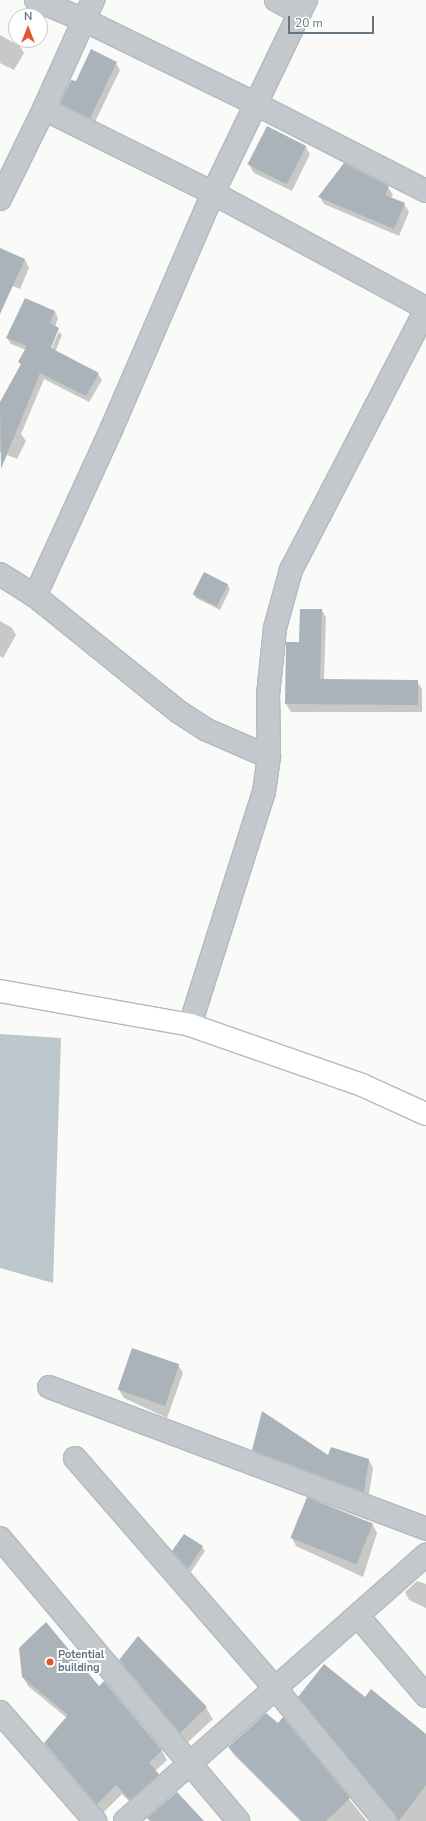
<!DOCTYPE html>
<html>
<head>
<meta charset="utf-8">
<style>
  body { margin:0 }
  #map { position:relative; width:426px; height:1821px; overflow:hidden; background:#fafaf8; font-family:"Nunito Sans",sans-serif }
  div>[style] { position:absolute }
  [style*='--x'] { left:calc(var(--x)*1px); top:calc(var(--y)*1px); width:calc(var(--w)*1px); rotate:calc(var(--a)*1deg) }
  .water>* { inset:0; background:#bbc7cb }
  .shadow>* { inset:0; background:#0003 }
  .building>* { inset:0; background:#aab3b9; transform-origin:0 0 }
  .roads { filter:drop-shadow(1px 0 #b3babf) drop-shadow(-1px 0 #b3babf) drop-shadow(0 1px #b3babf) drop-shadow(0 -1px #b3babf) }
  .minor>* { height:22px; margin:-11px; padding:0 11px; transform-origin:11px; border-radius:11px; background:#c3c8cc }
  .secondary>* { height:22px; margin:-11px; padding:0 11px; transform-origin:11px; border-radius:11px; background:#fff }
  .dots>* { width:11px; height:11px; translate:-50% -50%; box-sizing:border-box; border:2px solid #fff; border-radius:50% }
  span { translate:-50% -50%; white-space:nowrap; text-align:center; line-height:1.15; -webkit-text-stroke:4px #fff; paint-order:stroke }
  .poi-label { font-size:11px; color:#657683; font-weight:700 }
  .left { translate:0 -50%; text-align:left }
  .north { position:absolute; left:8px; top:8px; width:40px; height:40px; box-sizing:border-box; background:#fff; border:1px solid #c1c8cd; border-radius:50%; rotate:0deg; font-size:11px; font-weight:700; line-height:16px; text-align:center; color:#657683 }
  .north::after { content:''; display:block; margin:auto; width:14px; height:18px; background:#e4572e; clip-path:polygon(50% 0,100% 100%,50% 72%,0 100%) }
  .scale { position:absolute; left:288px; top:16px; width:86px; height:18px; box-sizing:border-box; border:2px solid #657683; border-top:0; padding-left:5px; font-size:12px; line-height:14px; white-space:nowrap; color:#657683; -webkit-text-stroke:3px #fff; paint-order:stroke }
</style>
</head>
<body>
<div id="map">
  <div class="water">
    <div style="clip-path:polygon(0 1034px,61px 1038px,53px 1283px,0 1268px)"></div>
  </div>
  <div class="shadow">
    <div style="clip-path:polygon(0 35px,20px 46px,24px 53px,14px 70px,0 63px)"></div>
    <div style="clip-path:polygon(116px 63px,120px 70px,94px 124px,65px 110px,61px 103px,77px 82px)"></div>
    <div style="clip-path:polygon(305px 146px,310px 154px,292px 191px,254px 173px,249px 165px)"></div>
    <div style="clip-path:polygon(388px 187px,393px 195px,391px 198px,404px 204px,409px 212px,399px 236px,324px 204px,320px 197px)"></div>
    <div style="clip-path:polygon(0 249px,25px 260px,29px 268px,20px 289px,0 281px)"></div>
    <div style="clip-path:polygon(evenodd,55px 312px,58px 318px,55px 327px,62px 335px,55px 352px,98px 374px,102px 380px,89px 402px,44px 379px,21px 434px,26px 441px,17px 459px,0 452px,0 404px,22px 366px,20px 362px,26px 350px,11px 344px,7px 338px,55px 312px,57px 331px,59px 331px,50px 353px,48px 353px,57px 331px)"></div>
    <div style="clip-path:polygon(205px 574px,228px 585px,230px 589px,220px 610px,196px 598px,194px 594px)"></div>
    <div style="clip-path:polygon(322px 610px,326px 618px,324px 680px,417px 681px,422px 689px,422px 712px,291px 712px,286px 704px,300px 643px)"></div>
    <div style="clip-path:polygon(0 621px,12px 628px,16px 635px,3px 658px,0 656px)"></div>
    <div style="clip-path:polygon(178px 1365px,183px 1373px,167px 1418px,124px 1398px,119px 1390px)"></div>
    <div style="clip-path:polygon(253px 1450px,369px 1460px,373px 1468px,368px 1500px,258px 1458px)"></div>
    <div style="clip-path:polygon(373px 1525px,377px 1533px,363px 1577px,296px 1546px,292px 1538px)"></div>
    <div style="clip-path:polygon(202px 1547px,205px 1551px,191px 1572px,176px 1555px)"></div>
    <div style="clip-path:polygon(417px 1581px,426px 1584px,426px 1608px,409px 1600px,405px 1592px)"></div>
    <div style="clip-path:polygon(138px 1638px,206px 1708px,213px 1719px,187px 1743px,120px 1660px)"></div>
    <div style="clip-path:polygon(23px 1677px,99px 1688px,104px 1682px,162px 1751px,167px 1760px,155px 1771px,164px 1783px,136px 1808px,122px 1794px,103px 1813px,45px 1743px,67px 1718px,28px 1686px)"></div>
    <div style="clip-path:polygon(299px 1697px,365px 1699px,426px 1735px,426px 1821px,398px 1821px)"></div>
    <div style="clip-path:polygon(283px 1718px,367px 1821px,300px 1821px,234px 1755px,229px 1747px,278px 1725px)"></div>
  </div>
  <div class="building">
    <div style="clip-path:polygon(91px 49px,117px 62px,90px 118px,60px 103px,71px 80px,76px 81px)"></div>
    <div style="left:267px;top:126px;width:44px;height:43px;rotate:27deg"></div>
    <div style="clip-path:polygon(344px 163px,389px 186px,385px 195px,405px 203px,394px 229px,318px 197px)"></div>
    <div style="clip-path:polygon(0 248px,25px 259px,0 314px)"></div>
    <div style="clip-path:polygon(25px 298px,55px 311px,50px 323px,59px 328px,51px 348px,99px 373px,86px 396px,40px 373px,1px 469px,0 402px,21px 364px,18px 362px,27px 346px,6px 338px)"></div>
    <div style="left:204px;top:572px;width:27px;height:25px;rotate:27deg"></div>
    <div style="clip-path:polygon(300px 609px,322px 609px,320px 679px,418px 680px,418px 705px,285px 704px,286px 642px,299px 642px)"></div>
    <div style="left:132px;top:1348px;width:50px;height:44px;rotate:19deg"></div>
    <div style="clip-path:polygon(262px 1411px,328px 1455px,331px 1447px,369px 1459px,364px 1492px,252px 1450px)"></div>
    <div style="left:307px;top:1497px;width:71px;height:44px;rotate:22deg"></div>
    <div style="clip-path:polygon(184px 1534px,203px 1546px,188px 1569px,172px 1551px)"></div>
    <div style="clip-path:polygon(46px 1622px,99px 1686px,104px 1681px,162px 1750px,149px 1763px,159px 1774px,130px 1800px,116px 1785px,97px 1804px,44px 1743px,68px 1715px,22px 1677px,19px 1648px)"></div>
    <div style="clip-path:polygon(138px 1636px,207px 1707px,180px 1733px,119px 1660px)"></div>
    <div style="clip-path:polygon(324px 1664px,365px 1697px,371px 1689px,426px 1734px,426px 1785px,399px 1821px,298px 1697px)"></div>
    <div style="clip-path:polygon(266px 1713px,278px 1723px,283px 1717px,350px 1798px,326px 1821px,302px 1821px,228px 1747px)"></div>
    <div style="clip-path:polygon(177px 1792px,204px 1821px,150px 1821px,147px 1818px)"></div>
  </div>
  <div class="roads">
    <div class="minor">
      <div style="--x:36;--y:0;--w:52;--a:22.6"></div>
      <div style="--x:84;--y:20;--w:189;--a:26"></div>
      <div style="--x:254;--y:103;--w:193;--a:27.1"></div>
      <div style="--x:276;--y:0;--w:26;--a:28"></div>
      <div style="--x:44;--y:109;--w:189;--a:26.4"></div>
      <div style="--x:213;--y:193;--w:242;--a:28.4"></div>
      <div style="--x:0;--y:199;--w:100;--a:-63.9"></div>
      <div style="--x:44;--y:109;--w:120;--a:-65.8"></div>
      <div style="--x:0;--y:574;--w:41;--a:32.2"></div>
      <div style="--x:35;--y:596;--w:185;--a:38.9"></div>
      <div style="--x:179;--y:712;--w:33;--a:33"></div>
      <div style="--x:207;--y:730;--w:68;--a:23.5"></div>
      <div style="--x:35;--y:596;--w:183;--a:-65.4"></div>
      <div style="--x:111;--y:430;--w:258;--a:-66.7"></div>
      <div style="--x:213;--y:193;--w:214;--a:-64.3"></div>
      <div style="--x:190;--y:1025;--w:244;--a:-72.4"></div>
      <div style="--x:264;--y:792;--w:35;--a:-82"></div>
      <div style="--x:269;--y:757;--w:62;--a:-90.9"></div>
      <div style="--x:268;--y:695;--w:67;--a:-84"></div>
      <div style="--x:275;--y:628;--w:60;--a:-74.6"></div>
      <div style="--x:291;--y:570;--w:293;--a:-62.6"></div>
      <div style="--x:49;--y:1387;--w:403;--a:20.6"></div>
      <div style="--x:75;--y:1458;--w:305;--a:49"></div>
      <div style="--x:275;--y:1688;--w:173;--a:50.4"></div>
      <div style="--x:0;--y:1538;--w:370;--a:49.9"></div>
      <div style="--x:358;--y:1616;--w:105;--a:49.6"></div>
      <div style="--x:0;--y:1712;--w:145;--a:48.9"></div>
      <div style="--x:125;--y:1821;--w:402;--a:-41.5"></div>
    </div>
    <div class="secondary">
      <div style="--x:0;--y:991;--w:193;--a:10.1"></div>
      <div style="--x:190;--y:1025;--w:182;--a:19.2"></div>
      <div style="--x:362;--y:1085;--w:70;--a:24.4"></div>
    </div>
  </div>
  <div class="dots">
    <div style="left:50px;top:1662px;background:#e4572e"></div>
  </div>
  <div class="poi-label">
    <span class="left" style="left:58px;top:1662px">Potential<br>building</span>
  </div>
  <div class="north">N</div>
  <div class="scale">20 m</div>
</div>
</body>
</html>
